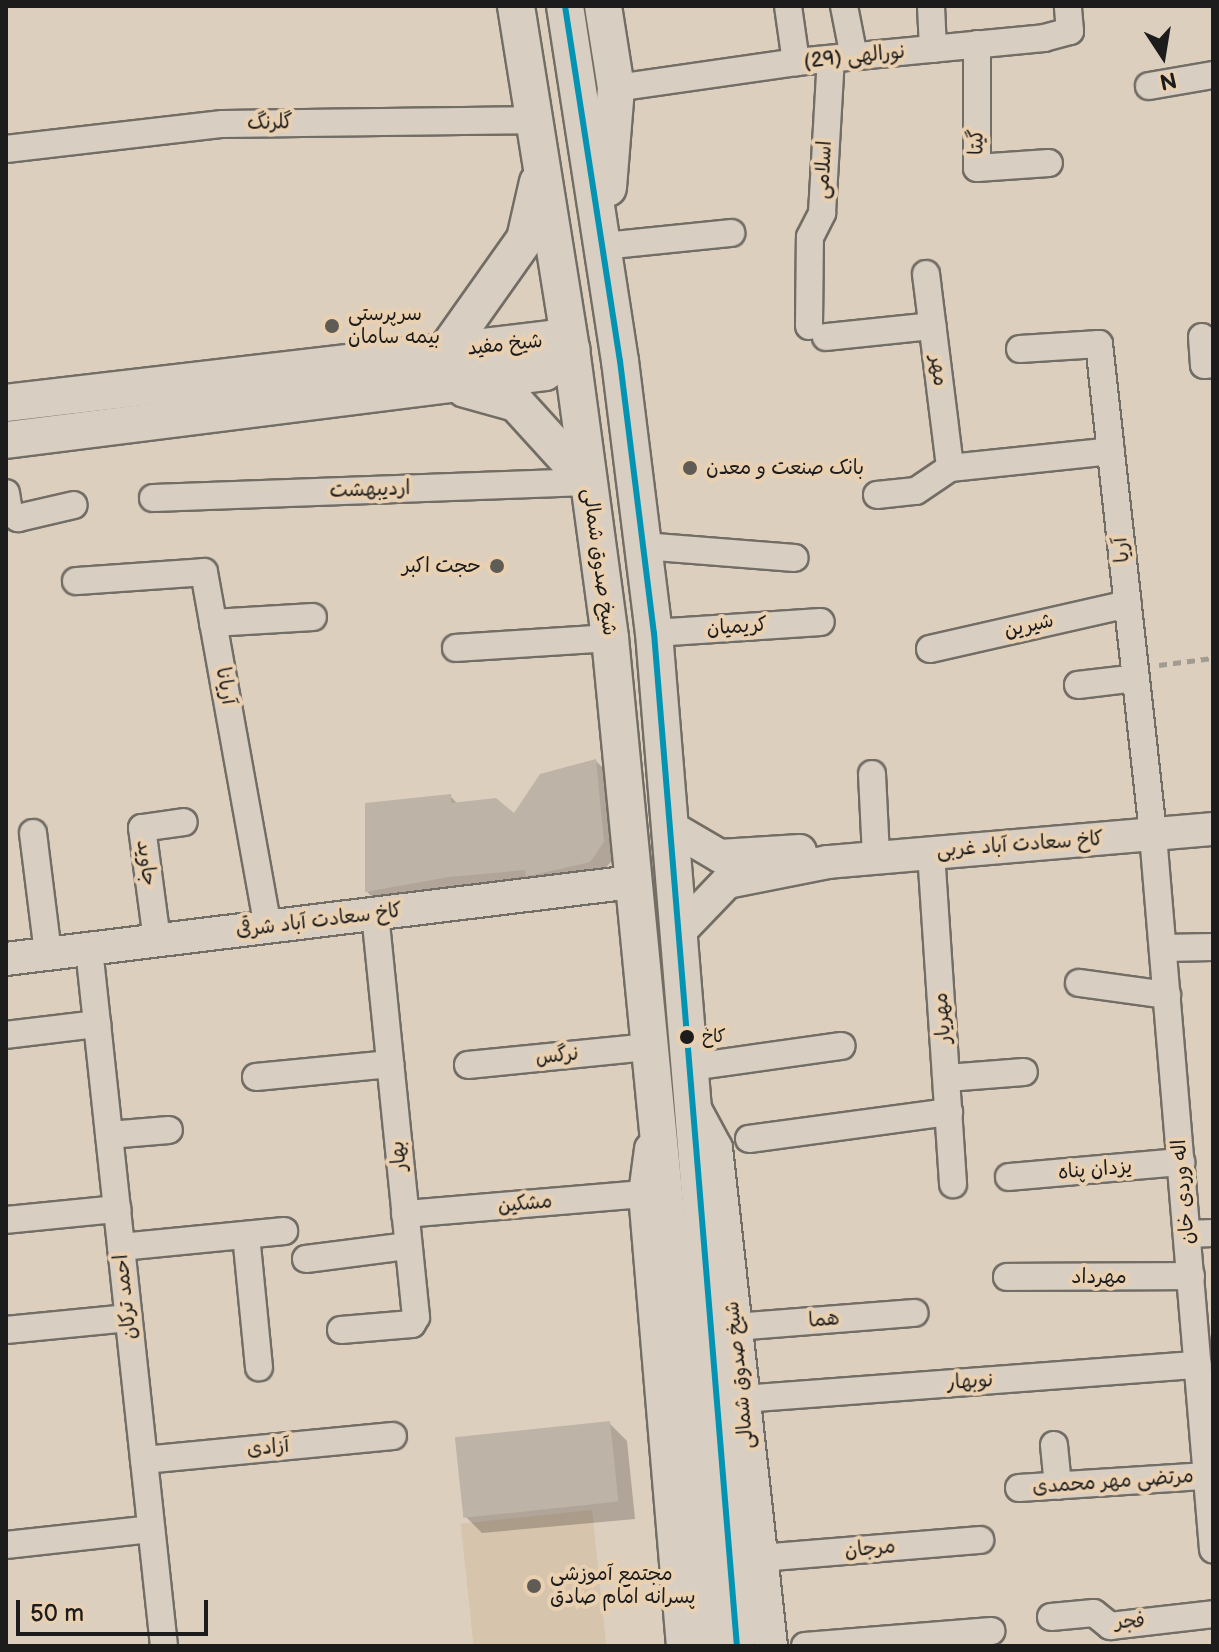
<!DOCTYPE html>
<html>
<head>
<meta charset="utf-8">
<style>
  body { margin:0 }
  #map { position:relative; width:1219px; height:1652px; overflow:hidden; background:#dccfbe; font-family:"Balsamiq Sans","Playpen Sans Arabic",sans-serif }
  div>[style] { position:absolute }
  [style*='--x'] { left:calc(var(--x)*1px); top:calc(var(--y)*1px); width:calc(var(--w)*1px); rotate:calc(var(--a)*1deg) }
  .built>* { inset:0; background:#d6c4ad; transform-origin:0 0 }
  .shadow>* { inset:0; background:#0003 }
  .building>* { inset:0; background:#bdb4a7; transform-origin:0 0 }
  .path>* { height:5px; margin-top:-2.5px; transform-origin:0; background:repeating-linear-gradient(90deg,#a29b91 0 8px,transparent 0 14px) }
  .roads { filter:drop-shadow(2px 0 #726d65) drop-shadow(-2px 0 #726d65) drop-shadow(0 2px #726d65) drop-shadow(0 -2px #726d65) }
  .minor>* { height:26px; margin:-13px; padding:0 13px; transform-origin:13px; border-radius:13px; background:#d8cec2 }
  .tertiary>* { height:32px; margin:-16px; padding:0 16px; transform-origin:16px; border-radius:16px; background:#d8cec2 }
  .secondary>* { height:36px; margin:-18px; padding:0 18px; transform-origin:18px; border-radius:18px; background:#d8cec2 }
  .bus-1>* { height:6px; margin:-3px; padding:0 3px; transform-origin:3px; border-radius:3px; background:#0494b3 }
  .dots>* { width:22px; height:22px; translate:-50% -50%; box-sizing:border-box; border:4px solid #e9d0b1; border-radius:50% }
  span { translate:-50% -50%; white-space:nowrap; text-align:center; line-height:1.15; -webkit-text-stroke:8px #e9d0b1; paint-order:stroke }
  .bus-label { font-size:18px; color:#1c1c1c }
  .left { translate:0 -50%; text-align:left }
  .street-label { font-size:20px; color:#1c1c1c }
  .poi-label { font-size:20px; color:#1c1c1c }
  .right { translate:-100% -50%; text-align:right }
  .frame { position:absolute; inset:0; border:8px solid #1c1c1c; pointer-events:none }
  .north { position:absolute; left:1123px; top:16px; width:80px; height:80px; -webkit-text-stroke:6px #e9d0b1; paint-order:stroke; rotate:168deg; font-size:22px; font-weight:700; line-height:32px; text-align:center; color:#1c1c1c }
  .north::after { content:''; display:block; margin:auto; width:28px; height:36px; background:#1c1c1c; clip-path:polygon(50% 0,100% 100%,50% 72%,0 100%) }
  .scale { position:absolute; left:16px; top:1600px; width:192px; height:36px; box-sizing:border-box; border:4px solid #1c1c1c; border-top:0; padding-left:10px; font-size:24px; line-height:28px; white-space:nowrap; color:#1c1c1c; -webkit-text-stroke:6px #e9d0b1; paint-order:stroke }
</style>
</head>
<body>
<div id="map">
  <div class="built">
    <div style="left:592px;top:1510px;width:137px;height:132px;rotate:84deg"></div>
  </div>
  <div class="shadow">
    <div style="clip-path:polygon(596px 761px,608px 773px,616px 855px,602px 873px,379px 903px,367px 892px,450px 796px,458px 804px,515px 816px)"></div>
    <div style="clip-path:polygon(610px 1424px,627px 1441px,635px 1519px,482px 1533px,464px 1515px)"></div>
  </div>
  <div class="building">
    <div style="clip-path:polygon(596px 759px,604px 842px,590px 862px,538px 874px,526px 876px,525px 870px,449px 877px,365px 892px,365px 803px,451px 794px,451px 803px,496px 798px,514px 813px,540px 774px)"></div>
    <div style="left:610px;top:1421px;width:81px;height:156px;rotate:84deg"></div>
  </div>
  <div class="path">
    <div style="--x:1159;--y:665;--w:54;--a:-7.4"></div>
  </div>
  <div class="roads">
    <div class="minor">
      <div style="--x:788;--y:6;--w:57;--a:81.9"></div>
      <div style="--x:844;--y:6;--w:52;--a:78.9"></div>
      <div style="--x:931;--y:6;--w:43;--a:87.3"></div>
      <div style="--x:977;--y:44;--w:124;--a:90"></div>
      <div style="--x:977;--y:168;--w:72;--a:-4"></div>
      <div style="--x:1149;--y:86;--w:65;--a:-9.8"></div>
      <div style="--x:616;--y:88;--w:182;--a:-8.2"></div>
      <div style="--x:796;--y:62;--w:249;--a:-5.5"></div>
      <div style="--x:1044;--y:38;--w:27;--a:-15"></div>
      <div style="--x:1070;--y:31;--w:25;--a:-95"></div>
      <div style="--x:6;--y:149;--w:218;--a:-6.6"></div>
      <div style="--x:223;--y:124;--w:312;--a:-0.7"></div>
      <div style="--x:603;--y:246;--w:129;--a:-5.8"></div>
      <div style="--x:926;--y:274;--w:195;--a:82.9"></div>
      <div style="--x:809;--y:326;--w:89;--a:-89.4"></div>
      <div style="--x:810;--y:237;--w:27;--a:-63"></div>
      <div style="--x:822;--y:213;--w:154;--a:-86.7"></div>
      <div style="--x:826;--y:337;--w:107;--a:-5.9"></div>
      <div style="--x:1202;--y:337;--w:28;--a:86"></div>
      <div style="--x:1204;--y:365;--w:9;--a:-6"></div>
      <div style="--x:1020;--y:349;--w:79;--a:-3.6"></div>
      <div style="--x:1099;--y:344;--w:494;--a:83.7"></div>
      <div style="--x:1153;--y:835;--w:717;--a:85.2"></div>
      <div style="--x:6;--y:493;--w:19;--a:81"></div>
      <div style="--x:9;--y:512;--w:11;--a:34"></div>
      <div style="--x:18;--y:518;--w:57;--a:-13.1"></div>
      <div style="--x:877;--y:495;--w:39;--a:-6"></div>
      <div style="--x:916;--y:491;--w:41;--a:-34.1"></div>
      <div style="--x:950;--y:468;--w:162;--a:-6"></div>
      <div style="--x:153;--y:498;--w:435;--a:-2.1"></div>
      <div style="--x:643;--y:546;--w:152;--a:4.5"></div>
      <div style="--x:76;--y:581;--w:128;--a:-4"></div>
      <div style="--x:204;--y:572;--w:361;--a:79.8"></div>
      <div style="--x:213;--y:623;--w:100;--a:-3.4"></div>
      <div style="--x:654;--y:633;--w:167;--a:-3.8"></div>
      <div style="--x:456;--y:648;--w:154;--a:-3.7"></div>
      <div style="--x:930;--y:649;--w:203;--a:-12.8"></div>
      <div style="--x:1078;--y:685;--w:58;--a:-6.9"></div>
      <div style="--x:872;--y:774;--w:83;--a:87.2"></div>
      <div style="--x:33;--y:833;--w:122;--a:82.9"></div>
      <div style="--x:931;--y:852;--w:333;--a:86.2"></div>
      <div style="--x:157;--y:940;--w:113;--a:-97.6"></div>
      <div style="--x:142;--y:828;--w:42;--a:-8.1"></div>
      <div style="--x:1163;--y:948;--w:50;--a:-1.1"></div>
      <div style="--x:89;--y:949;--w:701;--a:83.86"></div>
      <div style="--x:1079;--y:983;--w:89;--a:7.8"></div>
      <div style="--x:6;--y:1035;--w:92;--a:-6.9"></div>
      <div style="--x:468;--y:1065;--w:180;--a:-5.7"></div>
      <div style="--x:692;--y:1067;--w:151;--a:-8"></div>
      <div style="--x:256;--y:1077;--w:135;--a:-5.5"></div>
      <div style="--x:947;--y:1078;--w:77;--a:-4.5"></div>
      <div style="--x:109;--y:1135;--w:60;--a:-4.8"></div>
      <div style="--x:749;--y:1139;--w:202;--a:-7.7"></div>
      <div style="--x:1009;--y:1177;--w:173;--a:-5"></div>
      <div style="--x:405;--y:1214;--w:241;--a:-4.8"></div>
      <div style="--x:6;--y:1220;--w:112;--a:-5.7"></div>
      <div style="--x:1187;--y:1234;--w:26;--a:-2"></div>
      <div style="--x:246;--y:1235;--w:133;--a:84.4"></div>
      <div style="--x:121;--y:1247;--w:164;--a:-5.6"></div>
      <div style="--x:306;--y:1259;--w:103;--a:-7.3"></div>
      <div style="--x:1007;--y:1277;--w:184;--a:-0.3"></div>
      <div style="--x:735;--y:1327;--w:180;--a:-4.5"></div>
      <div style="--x:6;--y:1330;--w:123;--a:-5.6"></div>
      <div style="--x:341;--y:1330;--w:71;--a:-4.8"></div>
      <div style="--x:412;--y:1324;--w:8;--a:-60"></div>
      <div style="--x:416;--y:1317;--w:405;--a:-95.8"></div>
      <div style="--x:742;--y:1399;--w:457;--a:-4.3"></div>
      <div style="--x:1054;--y:1445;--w:41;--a:84.4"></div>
      <div style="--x:144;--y:1460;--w:250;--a:-5.5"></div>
      <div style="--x:1019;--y:1488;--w:188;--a:-3.7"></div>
      <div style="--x:6;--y:1545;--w:146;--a:-6.3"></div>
      <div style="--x:761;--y:1558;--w:220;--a:-4.7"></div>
      <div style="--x:1051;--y:1617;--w:43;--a:-5.3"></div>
      <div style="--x:1094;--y:1613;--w:21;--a:39"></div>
      <div style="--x:1110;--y:1626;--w:104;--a:-6.6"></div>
      <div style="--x:805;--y:1646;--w:187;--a:-4.6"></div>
    </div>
    <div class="tertiary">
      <div style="--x:672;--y:828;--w:56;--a:30.3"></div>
      <div style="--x:720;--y:856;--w:80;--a:-3.6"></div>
      <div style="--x:681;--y:930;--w:66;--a:-46.2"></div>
      <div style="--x:727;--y:882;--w:103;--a:-11.2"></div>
      <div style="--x:828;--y:862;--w:386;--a:-4.9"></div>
      <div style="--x:6;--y:959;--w:631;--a:-7.01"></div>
      <div style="--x:695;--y:1109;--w:44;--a:61.7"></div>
      <div style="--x:716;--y:1148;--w:501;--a:83.7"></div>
      <div style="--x:651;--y:1149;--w:45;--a:97.6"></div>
      <div style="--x:645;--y:1194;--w:454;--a:85.2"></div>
    </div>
    <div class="secondary">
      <div style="--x:516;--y:6;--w:347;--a:80.9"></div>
      <div style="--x:571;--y:349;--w:292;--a:82.3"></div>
      <div style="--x:610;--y:638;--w:774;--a:84.44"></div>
      <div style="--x:685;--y:1408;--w:239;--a:85.7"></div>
      <div style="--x:565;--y:6;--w:359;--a:81.2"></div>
      <div style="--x:620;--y:361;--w:274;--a:82.9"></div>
      <div style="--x:654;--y:633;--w:1016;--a:85.32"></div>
      <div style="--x:603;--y:6;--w:83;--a:81"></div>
      <div style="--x:616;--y:88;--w:100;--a:94.6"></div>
      <div style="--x:445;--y:352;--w:138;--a:-54.7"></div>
      <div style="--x:525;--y:239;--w:58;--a:-77.2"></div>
      <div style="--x:465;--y:389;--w:53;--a:15.4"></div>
      <div style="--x:516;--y:403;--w:107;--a:47.7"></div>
      <div style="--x:6;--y:403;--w:549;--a:-6.7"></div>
      <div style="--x:551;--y:339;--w:22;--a:27"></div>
      <div style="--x:6;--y:440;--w:543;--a:-7.19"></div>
      <div style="--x:545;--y:372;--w:35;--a:-41"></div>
    </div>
  </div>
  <div class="bus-1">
    <div style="--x:565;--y:6;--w:359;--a:81.2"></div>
    <div style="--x:620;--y:361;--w:274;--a:82.9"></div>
    <div style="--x:654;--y:633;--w:1016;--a:85.32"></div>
  </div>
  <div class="dots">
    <div style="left:332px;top:326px;background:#5f5b55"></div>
    <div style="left:690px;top:468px;background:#5f5b55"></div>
    <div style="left:497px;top:566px;background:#5f5b55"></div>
    <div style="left:687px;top:1037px;background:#1c1c1c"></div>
    <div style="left:534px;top:1586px;background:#5f5b55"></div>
  </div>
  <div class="bus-label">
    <span class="left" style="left:702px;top:1037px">کاخ</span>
  </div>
  <div class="street-label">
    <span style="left:855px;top:57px;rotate:-6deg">نورالهی (29)</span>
    <span style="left:270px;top:123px;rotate:-1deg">گلرنگ</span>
    <span style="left:977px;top:142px;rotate:-90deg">گیتا</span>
    <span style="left:824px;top:170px;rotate:-87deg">اسلامی</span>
    <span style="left:505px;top:345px;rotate:-6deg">شیخ مفید</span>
    <span style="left:938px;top:371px;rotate:83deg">مهر</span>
    <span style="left:370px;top:490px;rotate:-2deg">اردیبهشت</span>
    <span style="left:1122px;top:550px;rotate:-96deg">آریا</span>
    <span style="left:599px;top:562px;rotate:82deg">شیخ صدوق شمالی</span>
    <span style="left:1029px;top:626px;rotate:-13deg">شیرین</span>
    <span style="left:737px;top:627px;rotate:-4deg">کریمیان</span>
    <span style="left:225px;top:686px;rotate:80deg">آریانا</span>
    <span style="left:1020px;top:845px;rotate:-4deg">کاخ سعادت آباد غربی</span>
    <span style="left:146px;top:863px;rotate:82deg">جاوید</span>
    <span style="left:319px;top:921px;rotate:-7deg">کاخ سعادت آباد شرقی</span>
    <span style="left:943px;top:1018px;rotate:-94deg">مهریار</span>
    <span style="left:557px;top:1056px;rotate:-6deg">نرگس</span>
    <span style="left:399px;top:1156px;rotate:-96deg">بهار</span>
    <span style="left:1095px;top:1170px;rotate:-5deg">یزدان پناه</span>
    <span style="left:1184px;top:1192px;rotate:-95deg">اله وردی خان</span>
    <span style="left:525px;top:1204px;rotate:-5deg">مشکین</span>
    <span style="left:1099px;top:1277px">مهرداد</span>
    <span style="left:126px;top:1297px;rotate:-96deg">احمد ترکان</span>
    <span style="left:824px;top:1320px;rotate:-5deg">هما</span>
    <span style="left:740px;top:1375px;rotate:-96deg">شیخ صدوق شمالی</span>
    <span style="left:970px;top:1382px;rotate:-4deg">نوبهار</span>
    <span style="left:268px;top:1448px;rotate:-5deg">آزادی</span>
    <span style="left:1113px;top:1482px;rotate:-4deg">مرتضی مهر محمدی</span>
    <span style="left:870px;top:1549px;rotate:-5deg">مرجان</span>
    <span style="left:1130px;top:1622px;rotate:-2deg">فجر</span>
  </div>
  <div class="poi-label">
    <span class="left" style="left:348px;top:326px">سرپرستی<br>بیمه سامان</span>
    <span class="left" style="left:706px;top:468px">بانک صنعت و معدن</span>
    <span class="right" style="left:481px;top:566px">حجت اکبر</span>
    <span class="left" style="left:550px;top:1586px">مجتمع آموزشی<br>پسرانه امام صادق</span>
  </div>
  <div class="frame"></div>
  <div class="north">N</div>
  <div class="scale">50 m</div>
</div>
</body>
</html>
